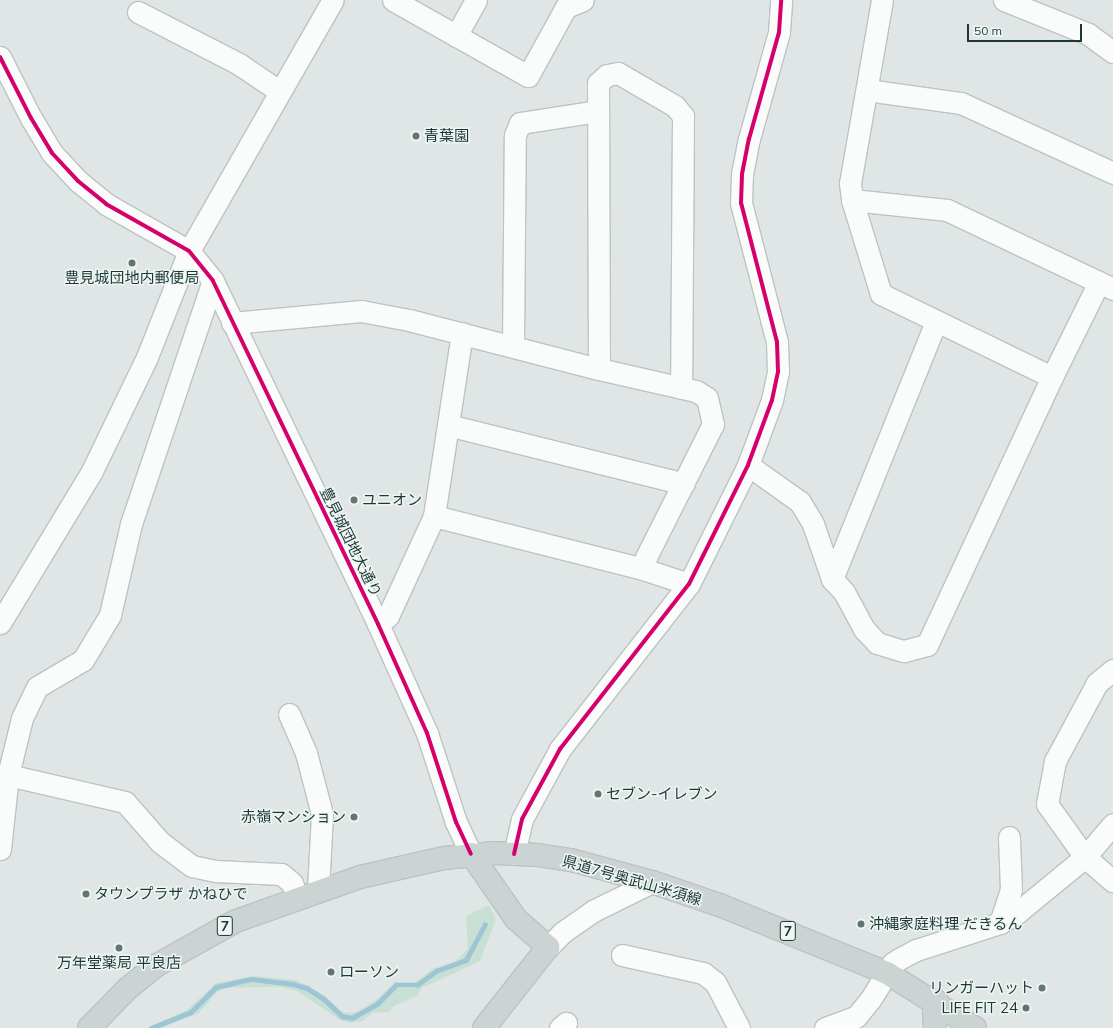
<!DOCTYPE html>
<html>
<head>
<meta charset="utf-8">
<style>
  body { margin:0 }
  #map { position:relative; width:1113px; height:1028px; overflow:hidden; background:#e0e6e5; font-family:Mulish,"Noto Sans JP",sans-serif }
  div>[style] { position:absolute }
  [style*='--x'] { left:calc(var(--x)*1px); top:calc(var(--y)*1px); width:calc(var(--w)*1px); rotate:calc(var(--a)*1deg) }
  .green>* { inset:0; background:#c8e0d4 }
  .stream>* { height:4.5px; margin:-2.25px; padding:0 2.25px; transform-origin:2.25px; border-radius:2.25px; background:#9ec5d6 }
  .roads { filter:drop-shadow(1px 0 #bdc3c2) drop-shadow(-1px 0 #bdc3c2) drop-shadow(0 1px #bdc3c2) drop-shadow(0 -1px #bdc3c2) }
  .minor>* { height:21px; margin:-10.5px; padding:0 10.5px; transform-origin:10.5px; border-radius:10.5px; background:#fafbfb }
  .major>* { height:22px; margin:-11px; padding:0 11px; transform-origin:11px; border-radius:11px; background:#cbd4d3 }
  .cycleway>* { height:4px; margin:-2px; padding:0 2px; transform-origin:2px; border-radius:2px; background:#d6006c }
  .dots>* { width:11px; height:11px; translate:-50% -50%; box-sizing:border-box; border:2px solid #edf6f3; border-radius:50% }
  span { translate:-50% -50%; white-space:nowrap; text-align:center; line-height:1.15; -webkit-text-stroke:3px #edf6f3; paint-order:stroke }
  .shield-label span { padding:1px 3px; background:#edf6f3; border:1px solid; border-radius:3px; -webkit-text-stroke-width:0 }
  .shield-label { font-size:14px; color:#1e3836; font-weight:700 }
  .poi-label { font-size:15px; color:#1e3836 }
  .left { translate:0 -50%; text-align:left }
  .right { translate:-100% -50%; text-align:right }
  .street-label { font-size:15px; color:#1e3836 }
  .scale { position:absolute; left:967px; top:24px; width:115px; height:18px; box-sizing:border-box; border:2px solid #1e3836; border-top:0; padding-left:5px; font-size:12px; line-height:14px; white-space:nowrap; color:#1e3836; -webkit-text-stroke:3px #edf6f3; paint-order:stroke }
</style>
</head>
<body>
<div id="map">
  <div class="green">
    <div style="clip-path:polygon(489px 905px,496px 919px,480px 961px,422px 988px,417px 996px,394px 1006px,389px 1012px,372px 1013px,363px 1021px,350px 1023px,340px 1020px,297px 991px,280px 987px,262px 987px,227px 988px,217px 992px,199px 1013px,161px 1028px,147px 1028px,187px 1010px,216px 983px,254px 976px,296px 980px,324px 995px,341px 1011px,347px 1013px,356px 1012px,376px 1000px,395px 982px,415px 982px,434px 968px,456px 961px,468px 949px,466px 916px)"></div>
  </div>
  <div class="stream">
    <div style="--x:151;--y:1028;--w:43;--a:-21.8"></div>
    <div style="--x:191;--y:1012;--w:35;--a:-45"></div>
    <div style="--x:216;--y:987;--w:36;--a:-13"></div>
    <div style="--x:251;--y:979;--w:42;--a:6.8"></div>
    <div style="--x:293;--y:984;--w:15;--a:16"></div>
    <div style="--x:307;--y:988;--w:20;--a:33"></div>
    <div style="--x:324;--y:999;--w:25;--a:43"></div>
    <div style="--x:342;--y:1016;--w:10;--a:11"></div>
    <div style="--x:352;--y:1018;--w:29;--a:-29"></div>
    <div style="--x:377;--y:1004;--w:27;--a:-45"></div>
    <div style="--x:396;--y:985;--w:21;--a:0"></div>
    <div style="--x:417;--y:985;--w:24;--a:-36"></div>
    <div style="--x:436;--y:971;--w:32;--a:-20"></div>
    <div style="--x:466;--y:960;--w:40;--a:-62"></div>
  </div>
  <div class="roads">
    <div class="minor">
      <div style="--x:393;--y:0;--w:155;--a:29.4"></div>
      <div style="--x:528;--y:76;--w:79;--a:-61.2"></div>
      <div style="--x:566;--y:7;--w:18;--a:-22"></div>
      <div style="--x:882;--y:0;--w:186;--a:99.9"></div>
      <div style="--x:850;--y:183;--w:17;--a:83"></div>
      <div style="--x:852;--y:200;--w:98;--a:72.9"></div>
      <div style="--x:881;--y:294;--w:190;--a:25.9"></div>
      <div style="--x:1004;--y:0;--w:91;--a:22"></div>
      <div style="--x:1088;--y:34;--w:31;--a:36"></div>
      <div style="--x:138;--y:12;--w:114;--a:27.2"></div>
      <div style="--x:239;--y:64;--w:48;--a:34"></div>
      <div style="--x:456;--y:36;--w:41;--a:-60.9"></div>
      <div style="--x:0;--y:57;--w:68;--a:63.1"></div>
      <div style="--x:31;--y:118;--w:41;--a:59"></div>
      <div style="--x:52;--y:153;--w:38;--a:47"></div>
      <div style="--x:78;--y:181;--w:36;--a:39"></div>
      <div style="--x:106;--y:204;--w:95;--a:29.5"></div>
      <div style="--x:189;--y:251;--w:38;--a:51"></div>
      <div style="--x:213;--y:281;--w:381;--a:64.3"></div>
      <div style="--x:378;--y:624;--w:120;--a:65.8"></div>
      <div style="--x:427;--y:733;--w:94;--a:72"></div>
      <div style="--x:456;--y:822;--w:35;--a:65"></div>
      <div style="--x:867;--y:90;--w:95;--a:7.9"></div>
      <div style="--x:961;--y:103;--w:167;--a:24.7"></div>
      <div style="--x:852;--y:200;--w:96;--a:6"></div>
      <div style="--x:947;--y:210;--w:184;--a:25.4"></div>
      <div style="--x:232;--y:323;--w:130;--a:-5.3"></div>
      <div style="--x:361;--y:311;--w:49;--a:10.6"></div>
      <div style="--x:409;--y:320;--w:196;--a:14.5"></div>
      <div style="--x:599;--y:369;--w:99;--a:12.8"></div>
      <div style="--x:696;--y:391;--w:13;--a:32"></div>
      <div style="--x:707;--y:398;--w:27;--a:77"></div>
      <div style="--x:713;--y:424;--w:149;--a:116.7"></div>
      <div style="--x:646;--y:557;--w:12;--a:104"></div>
      <div style="--x:513;--y:346;--w:211;--a:-89.5"></div>
      <div style="--x:515;--y:135;--w:13;--a:-67"></div>
      <div style="--x:520;--y:123;--w:79;--a:-8.7"></div>
      <div style="--x:599;--y:369;--w:286;--a:-90.2"></div>
      <div style="--x:598;--y:83;--w:12;--a:-42"></div>
      <div style="--x:607;--y:75;--w:11;--a:-10"></div>
      <div style="--x:618;--y:73;--w:66;--a:30.1"></div>
      <div style="--x:675;--y:106;--w:13;--a:51"></div>
      <div style="--x:683;--y:116;--w:272;--a:90.4"></div>
      <div style="--x:448;--y:425;--w:243;--a:14"></div>
      <div style="--x:748;--y:465;--w:64;--a:35.4"></div>
      <div style="--x:800;--y:502;--w:26;--a:59"></div>
      <div style="--x:813;--y:524;--w:58;--a:70.9"></div>
      <div style="--x:832;--y:579;--w:277;--a:-68"></div>
      <div style="--x:434;--y:516;--w:216;--a:14.2"></div>
      <div style="--x:643;--y:569;--w:48;--a:18.1"></div>
      <div style="--x:832;--y:579;--w:18;--a:47"></div>
      <div style="--x:844;--y:592;--w:42;--a:61.6"></div>
      <div style="--x:864;--y:629;--w:19;--a:47"></div>
      <div style="--x:877;--y:643;--w:28;--a:17"></div>
      <div style="--x:904;--y:651;--w:24;--a:-15"></div>
      <div style="--x:927;--y:645;--w:296;--a:-65"></div>
      <div style="--x:1052;--y:377;--w:106;--a:-63.7"></div>
      <div style="--x:0;--y:623;--w:175;--a:-58.8"></div>
      <div style="--x:91;--y:473;--w:129;--a:-64.2"></div>
      <div style="--x:147;--y:357;--w:114;--a:-68.4"></div>
      <div style="--x:189;--y:251;--w:289;--a:-60.2"></div>
      <div style="--x:378;--y:624;--w:13;--a:-39"></div>
      <div style="--x:388;--y:616;--w:110;--a:-65.3"></div>
      <div style="--x:434;--y:516;--w:185;--a:-81.3"></div>
      <div style="--x:1113;--y:670;--w:21;--a:141"></div>
      <div style="--x:1097;--y:683;--w:89;--a:118.3"></div>
      <div style="--x:1055;--y:761;--w:44;--a:100.5"></div>
      <div style="--x:1047;--y:804;--w:65;--a:54.4"></div>
      <div style="--x:1085;--y:857;--w:37;--a:41"></div>
      <div style="--x:289;--y:714;--w:43;--a:66.4"></div>
      <div style="--x:306;--y:753;--w:63;--a:75.3"></div>
      <div style="--x:322;--y:814;--w:76;--a:93"></div>
      <div style="--x:8;--y:775;--w:120;--a:13"></div>
      <div style="--x:125;--y:802;--w:53;--a:48.8"></div>
      <div style="--x:160;--y:842;--w:40;--a:37"></div>
      <div style="--x:192;--y:866;--w:25;--a:12"></div>
      <div style="--x:216;--y:871;--w:65;--a:2.6"></div>
      <div style="--x:281;--y:874;--w:14;--a:39"></div>
      <div style="--x:292;--y:883;--w:15;--a:70"></div>
      <div style="--x:0;--y:849;--w:74;--a:-83.8"></div>
      <div style="--x:8;--y:775;--w:59;--a:-76.2"></div>
      <div style="--x:22;--y:718;--w:34;--a:-64"></div>
      <div style="--x:37;--y:687;--w:53;--a:-30.4"></div>
      <div style="--x:83;--y:660;--w:52;--a:-59"></div>
      <div style="--x:110;--y:615;--w:93;--a:-77"></div>
      <div style="--x:131;--y:524;--w:256;--a:-71.4"></div>
      <div style="--x:514;--y:854;--w:36;--a:-77"></div>
      <div style="--x:522;--y:819;--w:80;--a:-61.5"></div>
      <div style="--x:560;--y:749;--w:209;--a:-52"></div>
      <div style="--x:689;--y:584;--w:133;--a:-63.6"></div>
      <div style="--x:748;--y:465;--w:69;--a:-69.7"></div>
      <div style="--x:772;--y:400;--w:30;--a:-78"></div>
      <div style="--x:778;--y:371;--w:29;--a:-92"></div>
      <div style="--x:777;--y:342;--w:144;--a:-104.5"></div>
      <div style="--x:741;--y:203;--w:29;--a:-88"></div>
      <div style="--x:742;--y:174;--w:36;--a:-79"></div>
      <div style="--x:749;--y:139;--w:111;--a:-74.3"></div>
      <div style="--x:779;--y:32;--w:32;--a:-86"></div>
      <div style="--x:1000;--y:923;--w:35;--a:-72"></div>
      <div style="--x:1011;--y:890;--w:53;--a:-92.2"></div>
      <div style="--x:548;--y:947;--w:21;--a:-45"></div>
      <div style="--x:563;--y:932;--w:37;--a:-35"></div>
      <div style="--x:593;--y:911;--w:66;--a:-26.2"></div>
      <div style="--x:622;--y:955;--w:83;--a:12.5"></div>
      <div style="--x:703;--y:973;--w:15;--a:37"></div>
      <div style="--x:715;--y:982;--w:52;--a:62.4"></div>
      <div style="--x:560;--y:1028;--w:8;--a:-40"></div>
      <div style="--x:825;--y:1028;--w:33;--a:-20"></div>
      <div style="--x:856;--y:1017;--w:22;--a:-51"></div>
      <div style="--x:870;--y:1000;--w:44;--a:-58.1"></div>
      <div style="--x:893;--y:963;--w:7;--a:-34"></div>
      <div style="--x:899;--y:959;--w:19;--a:-28"></div>
      <div style="--x:916;--y:950;--w:88;--a:-17.8"></div>
      <div style="--x:1000;--y:923;--w:21;--a:-31"></div>
      <div style="--x:1018;--y:912;--w:87;--a:-39.4"></div>
      <div style="--x:1085;--y:857;--w:43;--a:-49.7"></div>
    </div>
    <div class="major">
      <div style="--x:471;--y:854;--w:79;--a:55.3"></div>
      <div style="--x:516;--y:919;--w:43;--a:41.2"></div>
      <div style="--x:548;--y:947;--w:103;--a:128.3"></div>
      <div style="--x:89;--y:1028;--w:54;--a:-45.7"></div>
      <div style="--x:127;--y:989;--w:38;--a:-39"></div>
      <div style="--x:157;--y:965;--w:90;--a:-29.1"></div>
      <div style="--x:236;--y:921;--w:132;--a:-19.5"></div>
      <div style="--x:360;--y:877;--w:86;--a:-12.7"></div>
      <div style="--x:444;--y:858;--w:51;--a:-5.6"></div>
      <div style="--x:495;--y:853;--w:43;--a:2.7"></div>
      <div style="--x:538;--y:855;--w:33;--a:9"></div>
      <div style="--x:571;--y:860;--w:84;--a:15.2"></div>
      <div style="--x:652;--y:882;--w:74;--a:18.9"></div>
      <div style="--x:722;--y:906;--w:178;--a:22.1"></div>
      <div style="--x:887;--y:973;--w:104;--a:32"></div>
      <div style="--x:935;--y:1028;--w:18;--a:-93"></div>
      <div style="--x:934;--y:1010;--w:9;--a:-69"></div>
    </div>
  </div>
  <div class="cycleway">
    <div style="--x:0;--y:57;--w:68;--a:63.1"></div>
    <div style="--x:31;--y:118;--w:41;--a:59"></div>
    <div style="--x:52;--y:153;--w:38;--a:47"></div>
    <div style="--x:78;--y:181;--w:36;--a:39"></div>
    <div style="--x:106;--y:204;--w:95;--a:29.5"></div>
    <div style="--x:189;--y:251;--w:38;--a:51"></div>
    <div style="--x:213;--y:281;--w:381;--a:64.3"></div>
    <div style="--x:378;--y:624;--w:120;--a:65.8"></div>
    <div style="--x:427;--y:733;--w:94;--a:72"></div>
    <div style="--x:456;--y:822;--w:35;--a:65"></div>
    <div style="--x:514;--y:854;--w:36;--a:-77"></div>
    <div style="--x:522;--y:819;--w:80;--a:-61.5"></div>
    <div style="--x:560;--y:749;--w:209;--a:-52"></div>
    <div style="--x:689;--y:584;--w:133;--a:-63.6"></div>
    <div style="--x:748;--y:465;--w:69;--a:-69.7"></div>
    <div style="--x:772;--y:400;--w:30;--a:-78"></div>
    <div style="--x:778;--y:371;--w:29;--a:-92"></div>
    <div style="--x:777;--y:342;--w:144;--a:-104.5"></div>
    <div style="--x:741;--y:203;--w:29;--a:-88"></div>
    <div style="--x:742;--y:174;--w:36;--a:-79"></div>
    <div style="--x:749;--y:139;--w:111;--a:-74.3"></div>
    <div style="--x:779;--y:32;--w:32;--a:-86"></div>
  </div>
  <div class="dots">
    <div style="left:416px;top:136px;background:#627573"></div>
    <div style="left:132px;top:263px;background:#627573"></div>
    <div style="left:354px;top:500px;background:#627573"></div>
    <div style="left:598px;top:794px;background:#627573"></div>
    <div style="left:354px;top:817px;background:#627573"></div>
    <div style="left:86px;top:894px;background:#627573"></div>
    <div style="left:861px;top:924px;background:#627573"></div>
    <div style="left:119px;top:948px;background:#627573"></div>
    <div style="left:331px;top:972px;background:#627573"></div>
    <div style="left:1042px;top:988px;background:#627573"></div>
    <div style="left:1026px;top:1008px;background:#627573"></div>
  </div>
  <div class="shield-label">
    <span style="left:225px;top:926px">7</span>
    <span style="left:788px;top:931px">7</span>
  </div>
  <div class="poi-label">
    <span class="left" style="left:424px;top:136px">青葉園</span>
    <span style="left:132px;top:278px">豊見城団地内郵便局</span>
    <span class="left" style="left:362px;top:500px">ユニオン</span>
    <span class="left" style="left:606px;top:794px">セブン-イレブン</span>
    <span class="right" style="left:346px;top:817px">赤嶺マンション</span>
    <span class="left" style="left:94px;top:894px">タウンプラザ かねひで</span>
    <span class="left" style="left:869px;top:924px">沖縄家庭料理 だきるん</span>
    <span style="left:119px;top:963px">万年堂薬局 平良店</span>
    <span class="left" style="left:339px;top:972px">ローソン</span>
    <span class="right" style="left:1034px;top:988px">リンガーハット</span>
    <span class="right" style="left:1018px;top:1008px">LIFE FIT 24</span>
  </div>
  <div class="street-label">
    <span style="left:351px;top:542px;rotate:64deg">豊見城団地大通り</span>
    <span style="left:632px;top:880px;rotate:16deg">県道7号奥武山米須線</span>
  </div>
  <div class="scale">50 m</div>
</div>
</body>
</html>
